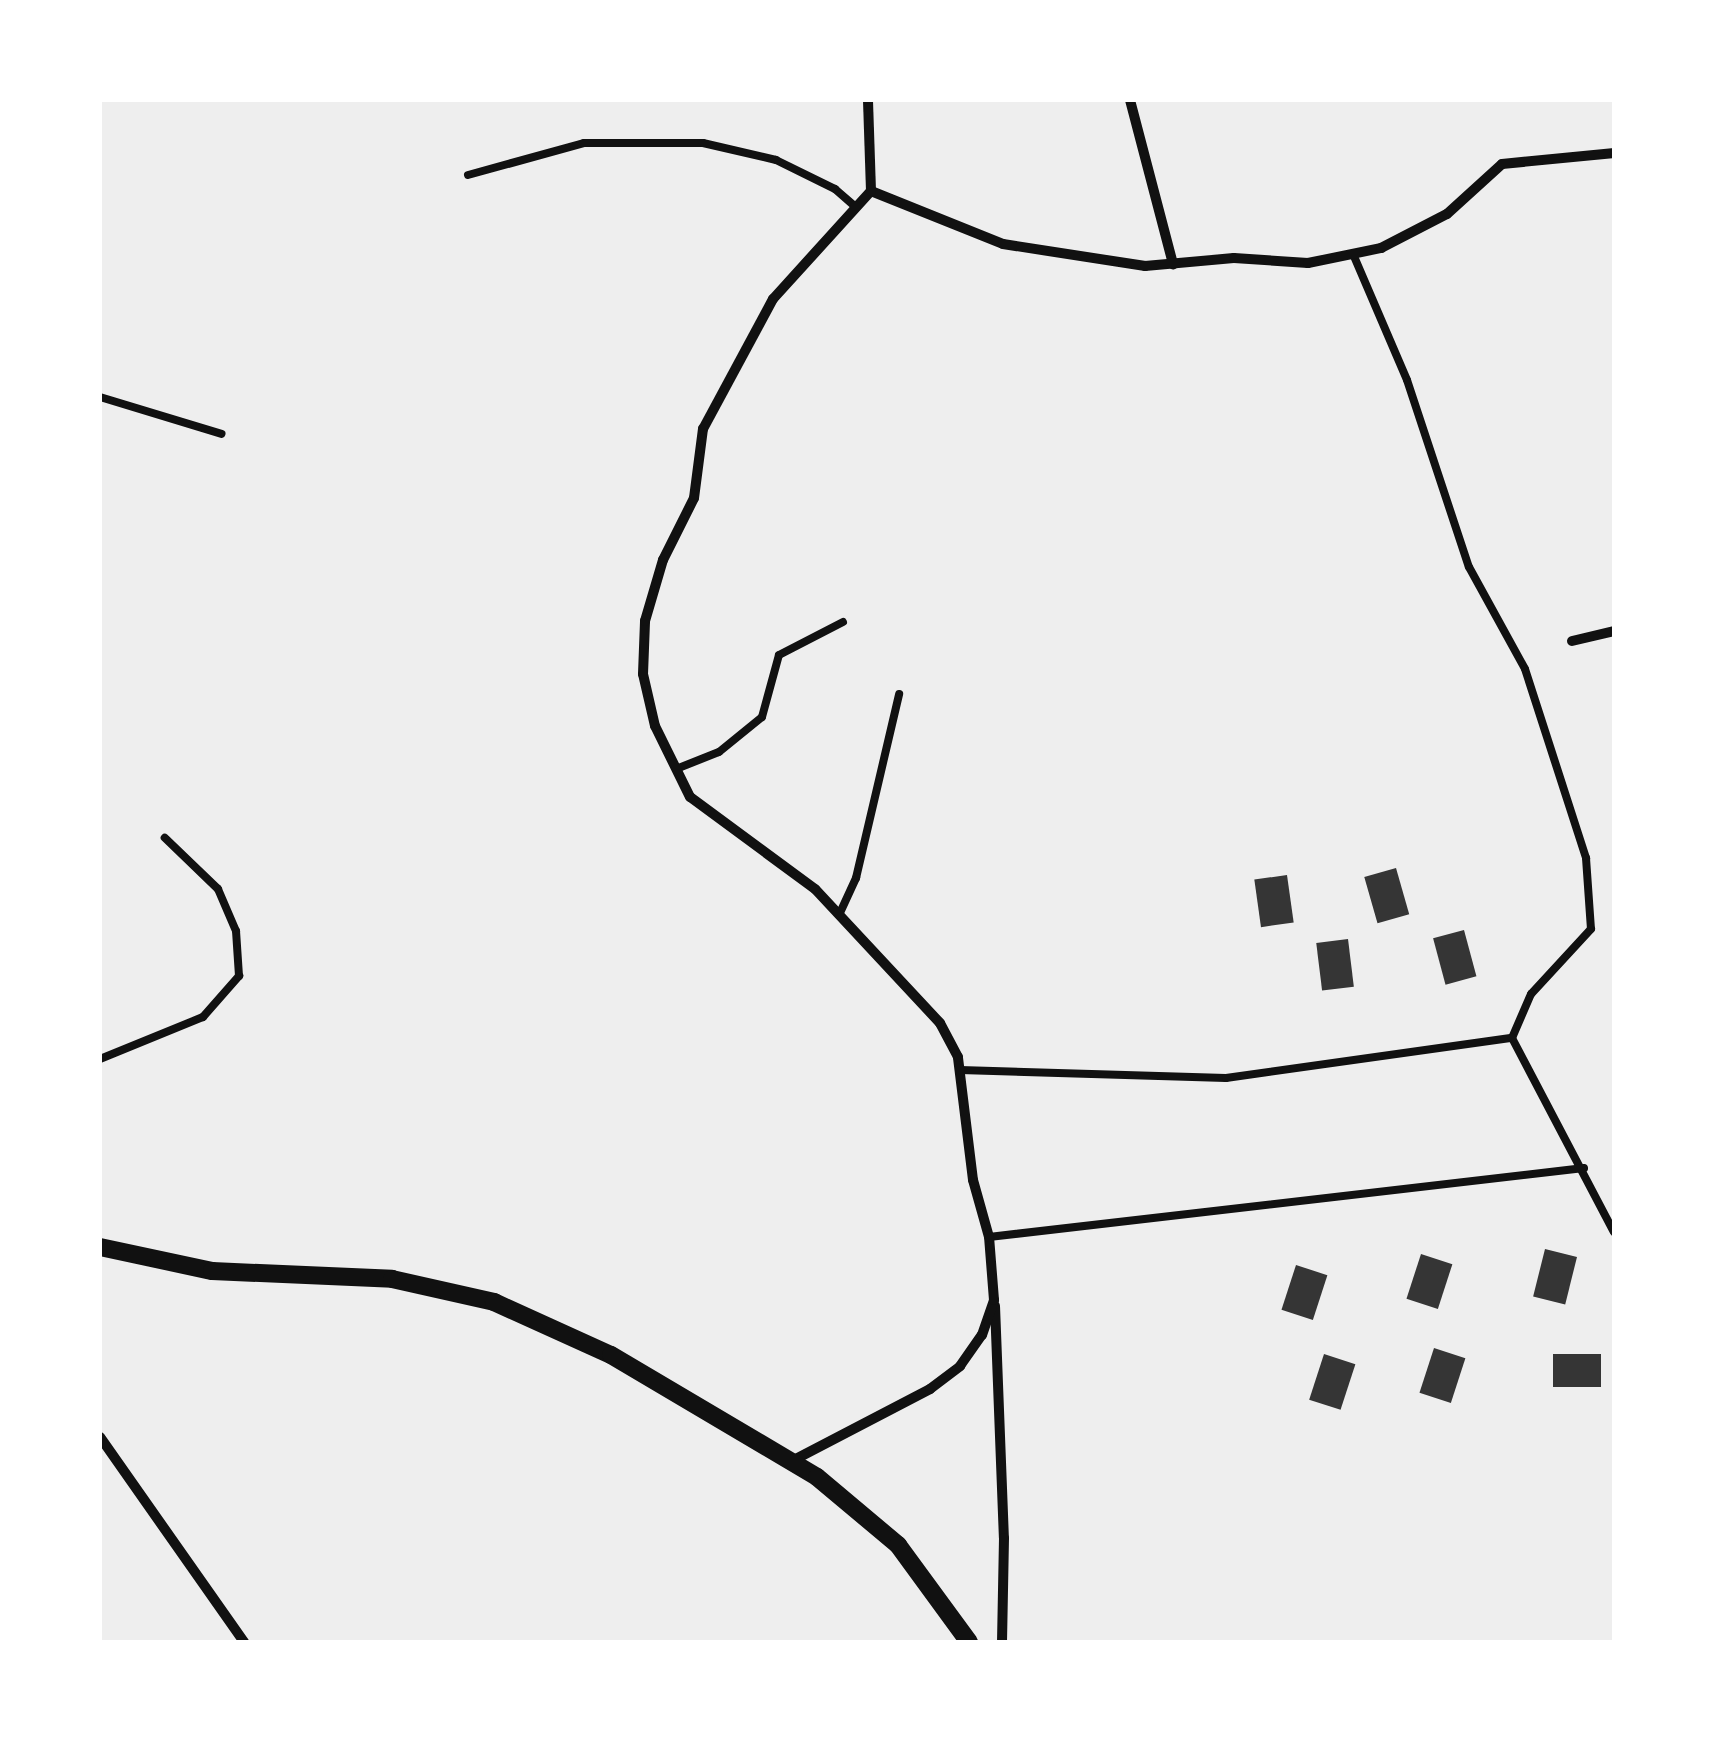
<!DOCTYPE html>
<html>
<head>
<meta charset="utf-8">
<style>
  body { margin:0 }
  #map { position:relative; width:1714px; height:1742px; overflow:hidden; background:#fff; font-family:"IBM Plex Serif",serif }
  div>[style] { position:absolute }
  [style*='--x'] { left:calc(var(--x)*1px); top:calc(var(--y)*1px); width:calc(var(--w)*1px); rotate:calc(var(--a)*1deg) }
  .green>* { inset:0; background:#eee; transform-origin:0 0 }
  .building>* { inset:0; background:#353535; transform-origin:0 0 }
  .service>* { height:8px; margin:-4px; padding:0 4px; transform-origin:4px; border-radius:4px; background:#111 }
  .minor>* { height:10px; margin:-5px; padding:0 5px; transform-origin:5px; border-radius:5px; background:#111 }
  .tertiary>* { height:18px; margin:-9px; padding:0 9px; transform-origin:9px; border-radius:9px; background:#111 }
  span { translate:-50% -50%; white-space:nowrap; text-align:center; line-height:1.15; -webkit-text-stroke:8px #fff; paint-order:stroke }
  .frame { position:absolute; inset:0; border:102px solid #fff; pointer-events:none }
</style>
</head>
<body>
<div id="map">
  <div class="green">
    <div style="left:100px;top:100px;width:1514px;height:1542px"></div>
  </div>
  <div class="building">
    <div style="left:1396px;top:868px;width:48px;height:33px;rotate:74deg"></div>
    <div style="left:1287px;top:875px;width:48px;height:33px;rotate:82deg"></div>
    <div style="left:1464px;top:930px;width:48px;height:32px;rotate:75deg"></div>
    <div style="left:1348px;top:939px;width:48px;height:32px;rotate:83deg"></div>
    <div style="left:1545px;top:1249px;width:33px;height:49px;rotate:14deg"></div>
    <div style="left:1421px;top:1254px;width:33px;height:47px;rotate:18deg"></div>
    <div style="left:1296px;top:1265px;width:33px;height:47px;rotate:18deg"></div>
    <div style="left:1434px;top:1348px;width:33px;height:47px;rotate:18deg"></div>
    <div style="left:1324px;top:1354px;width:33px;height:48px;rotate:18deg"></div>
    <div style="left:1553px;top:1354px;width:48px;height:33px"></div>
  </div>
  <div class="service">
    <div style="--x:468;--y:175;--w:120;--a:-15.4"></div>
    <div style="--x:584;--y:143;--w:119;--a:0"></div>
    <div style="--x:703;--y:143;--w:75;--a:13.1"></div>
    <div style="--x:776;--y:160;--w:66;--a:26.2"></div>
    <div style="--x:835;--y:189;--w:28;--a:41"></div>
    <div style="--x:1353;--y:254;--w:137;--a:66.8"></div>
    <div style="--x:1407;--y:380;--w:197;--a:71.7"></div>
    <div style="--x:1469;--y:567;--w:116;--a:61.2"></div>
    <div style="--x:1525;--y:669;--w:199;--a:72.1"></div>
    <div style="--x:1586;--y:858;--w:71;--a:86"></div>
    <div style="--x:1591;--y:929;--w:88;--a:132.7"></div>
    <div style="--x:1531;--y:994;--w:48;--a:113.4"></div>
    <div style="--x:100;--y:397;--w:127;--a:16.9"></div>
    <div style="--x:676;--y:769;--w:46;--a:-21.6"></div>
    <div style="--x:719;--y:752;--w:55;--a:-39.1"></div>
    <div style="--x:762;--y:717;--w:64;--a:-74.7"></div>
    <div style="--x:779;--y:655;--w:72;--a:-27.3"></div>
    <div style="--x:839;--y:915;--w:41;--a:-65.3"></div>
    <div style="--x:856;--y:878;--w:189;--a:-76.8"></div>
    <div style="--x:100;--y:1059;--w:111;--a:-22.2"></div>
    <div style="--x:203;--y:1017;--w:55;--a:-48.7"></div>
    <div style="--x:239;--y:976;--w:45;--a:-93.8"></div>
    <div style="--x:236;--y:931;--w:46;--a:-113.2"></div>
    <div style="--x:218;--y:889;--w:74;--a:-136.1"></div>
    <div style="--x:960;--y:1070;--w:266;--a:1.7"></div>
    <div style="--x:1226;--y:1078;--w:289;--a:-8"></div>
    <div style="--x:1512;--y:1038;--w:219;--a:62.3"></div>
    <div style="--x:989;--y:1237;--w:599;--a:-6.61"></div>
  </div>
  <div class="minor">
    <div style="--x:1130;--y:100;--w:170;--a:75.3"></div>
    <div style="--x:871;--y:191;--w:142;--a:21.9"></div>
    <div style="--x:1003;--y:244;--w:144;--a:8.8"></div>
    <div style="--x:1145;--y:266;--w:89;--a:-5.1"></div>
    <div style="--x:1234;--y:258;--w:74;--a:3.9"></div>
    <div style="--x:1308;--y:263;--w:75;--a:-11.6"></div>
    <div style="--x:1381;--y:248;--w:74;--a:-27.3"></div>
    <div style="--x:1447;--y:214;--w:74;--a:-42.3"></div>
    <div style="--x:1502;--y:164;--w:113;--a:-5.6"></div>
    <div style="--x:1572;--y:641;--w:43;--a:-13.4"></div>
    <div style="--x:995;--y:1306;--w:232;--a:87.8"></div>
    <div style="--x:1004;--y:1538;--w:104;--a:91.1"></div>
    <div style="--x:100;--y:1437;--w:251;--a:54.9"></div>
    <div style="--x:790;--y:1462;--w:158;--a:-27.5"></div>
    <div style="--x:930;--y:1389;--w:38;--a:-37"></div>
    <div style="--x:960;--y:1366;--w:38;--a:-55"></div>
    <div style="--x:982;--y:1335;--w:37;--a:-71"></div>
    <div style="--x:994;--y:1300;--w:63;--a:-94.5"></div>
    <div style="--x:989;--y:1237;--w:59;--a:-105.7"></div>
    <div style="--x:973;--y:1180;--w:124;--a:-97"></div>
    <div style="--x:958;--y:1057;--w:38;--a:-118"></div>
    <div style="--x:940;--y:1023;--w:183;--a:-133"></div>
    <div style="--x:815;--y:889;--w:155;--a:-143.6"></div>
    <div style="--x:690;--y:797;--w:79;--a:-116.2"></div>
    <div style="--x:655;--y:726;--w:53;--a:-103"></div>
    <div style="--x:643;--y:674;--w:53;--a:-87.8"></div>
    <div style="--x:645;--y:621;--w:64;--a:-73.6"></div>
    <div style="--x:663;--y:560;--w:69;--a:-63.4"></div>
    <div style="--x:694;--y:498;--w:70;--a:-82.6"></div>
    <div style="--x:703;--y:429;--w:148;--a:-61.7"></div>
    <div style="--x:773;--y:299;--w:146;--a:-47.8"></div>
    <div style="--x:871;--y:191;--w:91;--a:-91.9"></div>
  </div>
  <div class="tertiary">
    <div style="--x:100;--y:1247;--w:115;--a:12.1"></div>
    <div style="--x:212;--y:1271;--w:180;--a:2.5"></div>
    <div style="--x:392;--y:1279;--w:105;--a:12.7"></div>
    <div style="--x:494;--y:1302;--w:128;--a:24.4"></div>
    <div style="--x:611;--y:1355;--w:239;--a:30.6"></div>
    <div style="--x:817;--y:1477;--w:106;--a:40"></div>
    <div style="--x:898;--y:1545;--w:120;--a:53.8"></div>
  </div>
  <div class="frame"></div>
</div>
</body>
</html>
